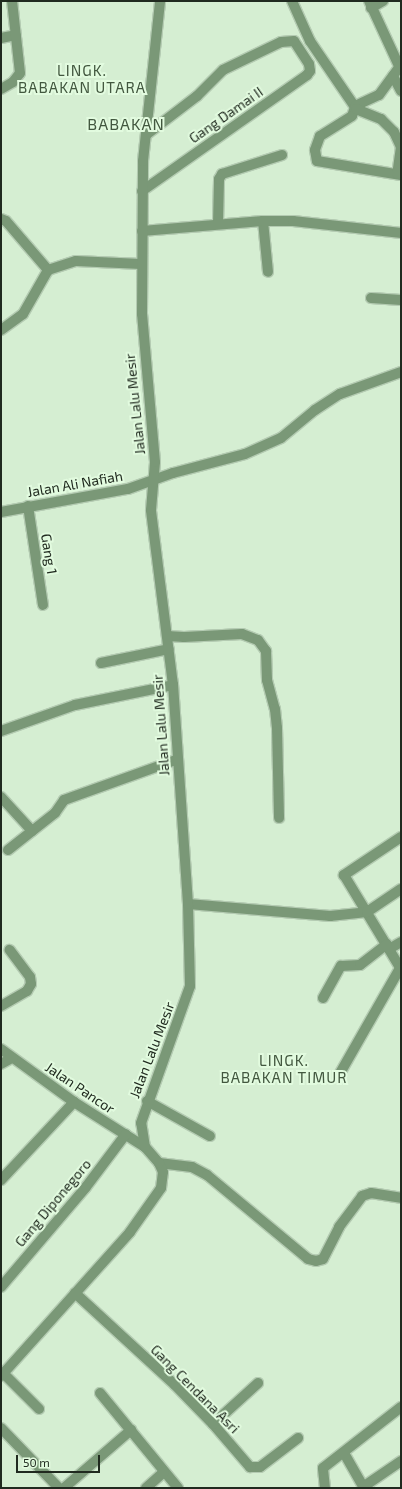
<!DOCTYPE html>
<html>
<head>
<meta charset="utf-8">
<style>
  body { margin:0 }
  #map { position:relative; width:402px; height:1489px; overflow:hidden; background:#d5eed2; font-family:"Exo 2",sans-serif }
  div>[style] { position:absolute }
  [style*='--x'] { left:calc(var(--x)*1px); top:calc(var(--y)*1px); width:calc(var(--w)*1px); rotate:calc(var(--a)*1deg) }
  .roads { filter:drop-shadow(1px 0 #b4cbb2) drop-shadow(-1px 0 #b4cbb2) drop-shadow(0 1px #b4cbb2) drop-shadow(0 -1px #b4cbb2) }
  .minor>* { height:10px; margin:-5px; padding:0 5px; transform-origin:5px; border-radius:5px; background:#7a9877 }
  span { translate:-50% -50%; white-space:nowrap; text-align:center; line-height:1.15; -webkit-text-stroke:4px #e2fbdf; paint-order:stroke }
  .street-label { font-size:14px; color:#202a1f }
  .neighbourhood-label { font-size:15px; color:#42573f; letter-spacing:1px }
  .quarter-label { font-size:16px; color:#42573f; letter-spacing:1px }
  .frame { position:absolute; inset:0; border:2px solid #202a1f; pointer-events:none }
  .scale { position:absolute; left:16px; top:1455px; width:84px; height:18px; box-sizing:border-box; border:2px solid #202a1f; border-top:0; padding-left:5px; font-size:12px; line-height:14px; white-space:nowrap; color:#202a1f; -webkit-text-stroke:3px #e2fbdf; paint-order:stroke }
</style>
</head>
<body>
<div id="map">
  <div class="roads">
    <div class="minor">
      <div style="--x:292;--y:1;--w:44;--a:65.8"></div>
      <div style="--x:310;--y:41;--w:80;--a:55.7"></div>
      <div style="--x:355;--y:107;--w:9;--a:108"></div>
      <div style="--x:352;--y:116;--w:38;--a:148"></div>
      <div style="--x:320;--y:136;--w:15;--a:110"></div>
      <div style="--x:315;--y:150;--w:11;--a:80"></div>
      <div style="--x:317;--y:161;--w:85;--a:9.5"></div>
      <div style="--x:369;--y:1;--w:72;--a:65.2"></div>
      <div style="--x:371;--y:8;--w:14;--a:-30"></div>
      <div style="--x:1;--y:38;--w:15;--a:-11"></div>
      <div style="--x:393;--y:76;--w:17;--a:62"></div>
      <div style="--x:1;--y:89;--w:14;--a:-30"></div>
      <div style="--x:13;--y:82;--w:11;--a:-52"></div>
      <div style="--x:20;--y:73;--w:72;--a:-96.3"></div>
      <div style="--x:355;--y:106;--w:26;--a:-25"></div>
      <div style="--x:379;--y:95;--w:37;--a:-54"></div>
      <div style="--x:356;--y:109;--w:27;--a:22"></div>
      <div style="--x:381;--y:119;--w:18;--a:45"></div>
      <div style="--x:394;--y:132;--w:17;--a:65"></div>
      <div style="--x:401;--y:147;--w:27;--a:98"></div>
      <div style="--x:142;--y:191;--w:202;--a:-35.1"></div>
      <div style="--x:307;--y:75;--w:5;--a:-53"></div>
      <div style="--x:310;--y:71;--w:7;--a:-98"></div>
      <div style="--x:309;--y:64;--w:27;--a:-123"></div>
      <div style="--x:294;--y:41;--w:13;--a:176"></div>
      <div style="--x:281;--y:42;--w:64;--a:154.2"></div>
      <div style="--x:223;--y:70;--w:37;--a:135"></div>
      <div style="--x:197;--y:96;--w:64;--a:142.6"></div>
      <div style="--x:1;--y:219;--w:5;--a:22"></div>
      <div style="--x:6;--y:221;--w:65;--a:49.4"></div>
      <div style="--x:263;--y:221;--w:51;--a:84.4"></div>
      <div style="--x:218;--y:224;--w:45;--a:-88.7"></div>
      <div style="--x:219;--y:179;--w:6;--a:-59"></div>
      <div style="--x:222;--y:174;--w:63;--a:-17.6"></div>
      <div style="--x:142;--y:231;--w:121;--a:-4.7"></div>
      <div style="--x:263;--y:221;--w:30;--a:0"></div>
      <div style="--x:293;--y:221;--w:109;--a:6.3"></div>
      <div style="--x:371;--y:298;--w:30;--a:4"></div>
      <div style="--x:1;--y:330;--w:27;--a:-36"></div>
      <div style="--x:23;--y:314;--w:51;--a:-60.4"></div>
      <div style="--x:48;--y:270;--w:29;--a:-18"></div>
      <div style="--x:76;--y:261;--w:65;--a:2.6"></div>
      <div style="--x:28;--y:506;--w:100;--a:81.4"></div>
      <div style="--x:1;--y:512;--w:129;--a:-10.3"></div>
      <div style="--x:128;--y:489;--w:48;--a:-19.6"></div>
      <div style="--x:173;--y:473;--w:74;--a:-14.8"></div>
      <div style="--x:245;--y:454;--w:39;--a:-24"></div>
      <div style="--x:281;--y:438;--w:44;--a:-39.5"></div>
      <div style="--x:315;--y:410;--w:30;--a:-33"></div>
      <div style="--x:340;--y:394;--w:65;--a:-19.8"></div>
      <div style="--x:167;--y:636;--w:17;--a:3"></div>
      <div style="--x:184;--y:637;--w:58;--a:-3"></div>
      <div style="--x:242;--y:634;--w:17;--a:21"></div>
      <div style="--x:258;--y:640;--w:14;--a:54"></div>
      <div style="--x:266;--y:651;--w:29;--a:88"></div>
      <div style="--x:267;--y:680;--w:30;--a:75"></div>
      <div style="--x:275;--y:709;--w:19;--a:84"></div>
      <div style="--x:277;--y:728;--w:90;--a:88.7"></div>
      <div style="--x:101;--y:663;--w:69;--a:-11.6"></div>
      <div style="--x:1;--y:731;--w:78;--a:-19.4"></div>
      <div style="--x:75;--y:705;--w:100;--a:-11.5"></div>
      <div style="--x:1;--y:797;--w:46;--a:47.6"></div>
      <div style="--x:401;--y:837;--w:69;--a:146.3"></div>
      <div style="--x:344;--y:875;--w:110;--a:58.8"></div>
      <div style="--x:8;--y:850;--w:60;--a:-38.2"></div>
      <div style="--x:55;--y:813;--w:16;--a:-55"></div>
      <div style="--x:64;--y:800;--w:119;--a:-19.7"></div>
      <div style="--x:188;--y:904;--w:143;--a:4.8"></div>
      <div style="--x:330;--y:916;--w:37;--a:-6"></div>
      <div style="--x:367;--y:912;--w:41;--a:-34.1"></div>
      <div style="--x:389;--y:949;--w:14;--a:-30"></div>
      <div style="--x:323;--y:998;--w:37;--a:-61"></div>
      <div style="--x:341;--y:966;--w:19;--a:-3"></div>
      <div style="--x:360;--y:965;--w:34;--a:-38"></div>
      <div style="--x:1;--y:1006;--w:30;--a:-30"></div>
      <div style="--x:27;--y:991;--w:8;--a:-60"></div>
      <div style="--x:31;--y:984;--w:7;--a:-98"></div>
      <div style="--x:30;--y:977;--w:34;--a:-127"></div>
      <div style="--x:1;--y:1049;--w:90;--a:36"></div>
      <div style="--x:74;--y:1102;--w:84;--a:32.4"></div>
      <div style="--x:1;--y:1064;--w:13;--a:-29"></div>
      <div style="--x:339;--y:1075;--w:123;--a:-60.3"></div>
      <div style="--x:147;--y:1101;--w:72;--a:29.1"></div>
      <div style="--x:159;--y:1163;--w:33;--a:7"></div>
      <div style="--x:192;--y:1167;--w:17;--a:28"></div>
      <div style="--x:207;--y:1175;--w:131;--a:39.7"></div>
      <div style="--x:308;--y:1259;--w:8;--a:14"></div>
      <div style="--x:316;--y:1261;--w:7;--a:-16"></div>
      <div style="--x:323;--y:1259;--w:36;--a:-63"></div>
      <div style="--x:339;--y:1227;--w:39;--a:-53"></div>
      <div style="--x:362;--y:1196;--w:9;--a:-18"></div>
      <div style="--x:371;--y:1193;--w:30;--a:9"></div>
      <div style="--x:1;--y:1180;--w:107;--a:-46.9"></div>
      <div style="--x:1;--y:1287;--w:131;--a:-49.6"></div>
      <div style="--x:86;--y:1187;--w:66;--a:-53"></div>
      <div style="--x:75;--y:1293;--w:136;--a:42.6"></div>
      <div style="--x:175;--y:1385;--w:54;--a:45.7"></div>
      <div style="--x:213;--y:1424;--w:57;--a:49.3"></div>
      <div style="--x:250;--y:1467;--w:10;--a:0"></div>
      <div style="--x:260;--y:1467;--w:48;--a:-37.3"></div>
      <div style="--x:3;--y:1373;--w:51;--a:45"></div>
      <div style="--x:1;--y:1376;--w:193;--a:-48.1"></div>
      <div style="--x:130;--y:1232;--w:54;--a:-54.8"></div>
      <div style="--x:161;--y:1188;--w:16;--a:-83"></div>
      <div style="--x:163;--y:1172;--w:10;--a:-114"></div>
      <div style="--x:159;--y:1163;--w:21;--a:-131"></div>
      <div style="--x:145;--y:1147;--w:24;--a:-99"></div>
      <div style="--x:141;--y:1123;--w:145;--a:-70.3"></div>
      <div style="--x:190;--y:986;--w:82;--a:-91.4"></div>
      <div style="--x:188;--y:904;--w:220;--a:-93.9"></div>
      <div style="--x:173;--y:685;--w:176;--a:-97.2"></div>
      <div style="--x:151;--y:510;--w:48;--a:-85.2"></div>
      <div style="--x:155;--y:462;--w:149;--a:-95"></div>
      <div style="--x:142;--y:314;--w:153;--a:-89.6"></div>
      <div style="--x:143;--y:161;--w:161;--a:-83.9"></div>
      <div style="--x:100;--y:1393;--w:123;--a:50.6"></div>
      <div style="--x:213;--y:1424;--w:61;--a:-42.3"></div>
      <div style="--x:1;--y:1428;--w:83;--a:46"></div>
      <div style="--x:344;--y:1453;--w:40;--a:60.3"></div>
      <div style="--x:363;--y:1487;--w:46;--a:-34.4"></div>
      <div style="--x:64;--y:1488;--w:89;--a:-40.9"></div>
      <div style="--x:146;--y:1488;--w:24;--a:-42"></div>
      <div style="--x:325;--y:1488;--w:20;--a:-96"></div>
      <div style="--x:323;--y:1468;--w:99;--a:-38"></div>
    </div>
  </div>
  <div class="street-label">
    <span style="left:226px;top:115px;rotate:-35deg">Gang Damai II</span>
    <span style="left:135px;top:404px;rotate:-96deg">Jalan Lalu Mesir</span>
    <span style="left:75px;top:484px;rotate:-10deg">Jalan Ali Nafiah</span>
    <span style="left:49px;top:554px;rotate:81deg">Gang 1</span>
    <span style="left:161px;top:725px;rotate:-94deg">Jalan Lalu Mesir</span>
    <span style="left:152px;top:1050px;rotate:-69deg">Jalan Lalu Mesir</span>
    <span style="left:80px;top:1088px;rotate:34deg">Jalan Pancor</span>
    <span style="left:53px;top:1203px;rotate:-50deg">Gang Diponegoro</span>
    <span style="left:195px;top:1389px;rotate:45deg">Gang Cendana Asri</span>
  </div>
  <div class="neighbourhood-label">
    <span style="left:82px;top:79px">LINGK.<br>BABAKAN UTARA</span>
    <span style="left:284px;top:1069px">LINGK.<br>BABAKAN TIMUR</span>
  </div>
  <div class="quarter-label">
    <span style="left:126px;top:124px">BABAKAN</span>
  </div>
  <div class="frame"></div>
  <div class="scale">50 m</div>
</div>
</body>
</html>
